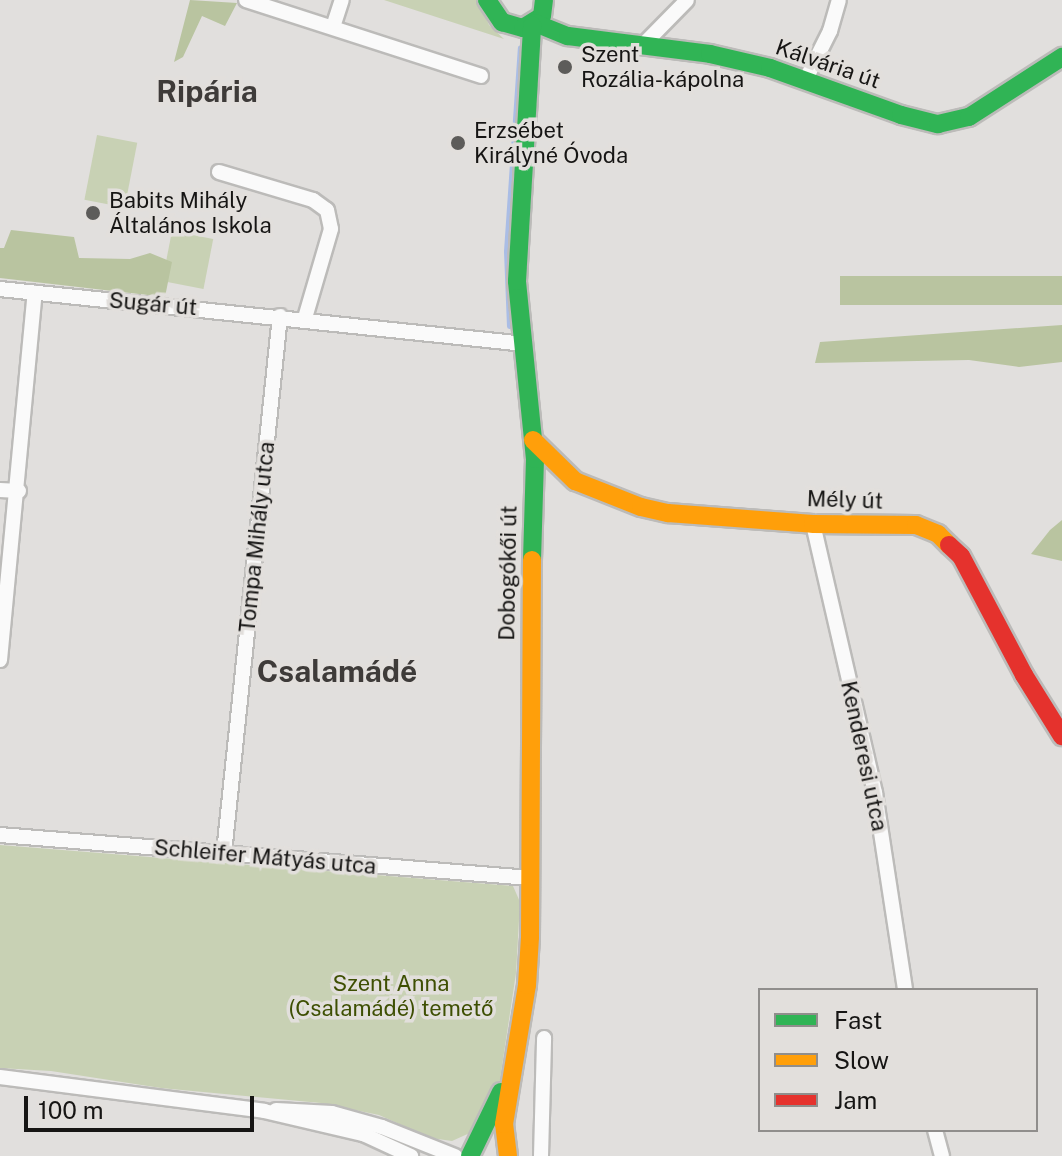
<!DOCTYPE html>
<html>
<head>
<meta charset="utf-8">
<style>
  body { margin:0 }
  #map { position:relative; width:1062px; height:1156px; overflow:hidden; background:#e1dfdd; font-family:"Public Sans",sans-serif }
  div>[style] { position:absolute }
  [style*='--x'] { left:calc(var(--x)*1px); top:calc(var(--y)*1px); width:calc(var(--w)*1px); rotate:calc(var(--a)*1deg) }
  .green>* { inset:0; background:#c8d1b4; transform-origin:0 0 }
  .forest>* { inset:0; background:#b9c4a0; transform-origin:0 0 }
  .stream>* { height:5px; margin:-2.5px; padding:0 2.5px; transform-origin:2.5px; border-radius:2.5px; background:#aabde5 }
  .roads { filter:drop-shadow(2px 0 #bcbbb9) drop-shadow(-2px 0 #bcbbb9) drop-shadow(0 2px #bcbbb9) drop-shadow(0 -2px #bcbbb9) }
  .street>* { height:14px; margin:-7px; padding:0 7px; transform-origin:7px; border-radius:7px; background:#fafafa }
  .fast>* { height:18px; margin:-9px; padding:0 9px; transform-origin:9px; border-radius:9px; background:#30b455 }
  .slow>* { height:18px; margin:-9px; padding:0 9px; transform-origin:9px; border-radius:9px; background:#ff9f0a }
  .jam>* { height:18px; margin:-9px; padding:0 9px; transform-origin:9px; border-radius:9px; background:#e5322d }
  .dots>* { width:22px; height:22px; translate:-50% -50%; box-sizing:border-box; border:4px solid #e2dfdc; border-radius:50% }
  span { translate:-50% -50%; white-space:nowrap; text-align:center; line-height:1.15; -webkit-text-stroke:7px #e2dfdc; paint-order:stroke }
  .poi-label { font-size:22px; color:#161514 }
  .left { translate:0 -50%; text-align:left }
  .street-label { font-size:22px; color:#161514 }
  .park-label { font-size:22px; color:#3e4f03 }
  .district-label { font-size:30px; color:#3e3b39; font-weight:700 }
  .legend { position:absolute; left:758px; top:988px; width:280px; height:144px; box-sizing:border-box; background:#e2dfdc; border:2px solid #908e8c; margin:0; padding:10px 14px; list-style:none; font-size:24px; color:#161514 }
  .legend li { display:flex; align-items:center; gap:16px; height:40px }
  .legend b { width:40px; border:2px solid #908e8c }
  .scale { position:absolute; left:24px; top:1096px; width:230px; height:36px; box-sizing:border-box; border:4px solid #161514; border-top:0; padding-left:10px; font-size:24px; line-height:28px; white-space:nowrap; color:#161514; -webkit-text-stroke:6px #e2dfdc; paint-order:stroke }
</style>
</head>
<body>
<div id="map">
  <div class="green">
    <div style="clip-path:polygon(384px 0,478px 0,489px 25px,504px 39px)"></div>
    <div style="left:97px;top:135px;width:41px;height:66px;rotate:11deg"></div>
    <div style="left:172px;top:231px;width:42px;height:51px;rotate:11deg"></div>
    <div style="clip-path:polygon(0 845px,513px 886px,520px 902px,516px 973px,499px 1086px,472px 1132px,452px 1141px,431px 1138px,379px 1115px,321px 1103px,161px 1088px,51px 1071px,0 1068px)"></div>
  </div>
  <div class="forest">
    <div style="clip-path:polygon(190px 0,237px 3px,225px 26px,202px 16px,183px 57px,174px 62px)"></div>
    <div style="clip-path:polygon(11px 230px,74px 237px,79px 258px,130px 259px,150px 253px,172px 262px,165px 297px,0 278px,0 248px,4px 248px)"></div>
    <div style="left:1062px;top:276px;width:29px;height:222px;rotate:90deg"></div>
    <div style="clip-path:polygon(1062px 325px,1062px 362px,1019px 367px,969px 360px,815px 363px,820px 342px)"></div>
    <div style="clip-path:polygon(1062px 520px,1062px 561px,1031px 554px,1050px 530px)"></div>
  </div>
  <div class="stream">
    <div style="--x:509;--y:326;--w:75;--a:-92.3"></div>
    <div style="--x:506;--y:251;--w:204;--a:-86.1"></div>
  </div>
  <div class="roads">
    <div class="street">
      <div style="--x:246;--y:0;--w:247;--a:17.9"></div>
      <div style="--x:333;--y:27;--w:28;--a:-72"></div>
      <div style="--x:642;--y:46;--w:64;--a:-45.6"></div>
      <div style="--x:806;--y:79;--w:54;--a:-63.4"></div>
      <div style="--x:830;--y:31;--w:32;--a:-74"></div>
      <div style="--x:219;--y:172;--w:98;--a:16.6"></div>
      <div style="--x:313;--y:200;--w:17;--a:36"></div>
      <div style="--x:327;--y:210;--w:19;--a:78"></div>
      <div style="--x:331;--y:229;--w:93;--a:106.3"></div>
      <div style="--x:0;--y:289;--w:528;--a:5.98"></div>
      <div style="--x:0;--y:490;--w:19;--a:3"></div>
      <div style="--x:813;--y:524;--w:276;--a:77"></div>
      <div style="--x:875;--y:793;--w:199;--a:81.3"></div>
      <div style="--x:0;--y:660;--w:369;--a:-84.6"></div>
      <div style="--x:0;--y:835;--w:532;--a:4.64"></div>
      <div style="--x:224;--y:853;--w:540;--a:-84.05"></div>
      <div style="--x:0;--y:1077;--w:266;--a:7.3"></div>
      <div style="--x:264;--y:1111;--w:102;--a:13.1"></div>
      <div style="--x:363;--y:1134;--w:53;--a:24.6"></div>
      <div style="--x:276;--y:1110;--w:56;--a:3.1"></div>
      <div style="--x:332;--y:1113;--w:52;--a:15.6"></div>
      <div style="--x:382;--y:1127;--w:79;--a:21.7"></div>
      <div style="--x:935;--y:1130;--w:27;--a:75"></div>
      <div style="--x:541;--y:1156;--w:118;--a:-88.5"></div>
    </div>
    <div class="fast">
      <div style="--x:487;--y:0;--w:27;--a:56"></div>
      <div style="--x:502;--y:22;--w:22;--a:16"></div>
      <div style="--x:523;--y:28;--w:22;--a:-32"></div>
      <div style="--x:542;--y:16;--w:16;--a:-83"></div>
      <div style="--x:535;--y:23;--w:35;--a:22"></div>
      <div style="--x:568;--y:36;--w:143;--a:7.2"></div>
      <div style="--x:710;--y:54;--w:62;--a:13.1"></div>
      <div style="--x:770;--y:68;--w:139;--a:19.7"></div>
      <div style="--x:901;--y:115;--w:38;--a:14"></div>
      <div style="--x:938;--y:124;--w:32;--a:-13"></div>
      <div style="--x:969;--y:117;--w:111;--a:-32.8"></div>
      <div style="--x:532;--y:560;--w:101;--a:-88.3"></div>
      <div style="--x:535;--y:459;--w:179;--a:-95.8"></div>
      <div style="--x:517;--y:281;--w:256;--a:-86.6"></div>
      <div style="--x:470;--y:1156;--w:71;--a:-64.2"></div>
    </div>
    <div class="slow">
      <div style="--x:533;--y:440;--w:59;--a:44.3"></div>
      <div style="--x:575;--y:481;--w:71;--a:21.5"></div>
      <div style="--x:641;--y:507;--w:28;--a:13"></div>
      <div style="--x:668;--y:513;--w:145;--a:4.3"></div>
      <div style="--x:813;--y:524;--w:103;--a:0.6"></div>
      <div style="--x:916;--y:525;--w:24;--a:22"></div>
      <div style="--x:938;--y:534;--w:16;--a:45"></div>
      <div style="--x:508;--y:1156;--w:32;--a:-97"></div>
      <div style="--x:504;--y:1124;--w:141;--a:-80.6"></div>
      <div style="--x:527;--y:985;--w:48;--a:-86.4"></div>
      <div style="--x:530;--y:937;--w:377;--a:-89.7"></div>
    </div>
    <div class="jam">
      <div style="--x:949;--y:545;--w:16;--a:43"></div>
      <div style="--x:961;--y:556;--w:135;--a:62.1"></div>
      <div style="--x:1024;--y:675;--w:72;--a:58.1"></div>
    </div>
  </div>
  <div class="dots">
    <div style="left:565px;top:67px;background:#5d5c5a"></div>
    <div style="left:458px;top:143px;background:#5d5c5a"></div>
    <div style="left:93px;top:213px;background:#5d5c5a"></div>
  </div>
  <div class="poi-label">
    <span class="left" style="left:581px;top:67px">Szent<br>Rozália-kápolna</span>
    <span class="left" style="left:474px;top:143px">Erzsébet<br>Királyné Óvoda</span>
    <span class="left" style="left:109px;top:213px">Babits Mihály<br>Általános Iskola</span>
  </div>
  <div class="street-label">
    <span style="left:828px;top:64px;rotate:19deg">Kálvária út</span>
    <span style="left:153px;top:304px;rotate:5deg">Sugár út</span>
    <span style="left:845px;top:500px;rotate:2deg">Mély út</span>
    <span style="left:257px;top:537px;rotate:-84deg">Tompa Mihály utca</span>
    <span style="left:508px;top:573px;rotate:-89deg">Dobogókői út</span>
    <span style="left:864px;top:756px;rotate:78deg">Kenderesi utca</span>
    <span style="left:265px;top:857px;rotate:5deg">Schleifer Mátyás utca</span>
  </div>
  <div class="park-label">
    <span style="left:391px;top:996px">Szent Anna<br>(Csalamádé) temető</span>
  </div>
  <div class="district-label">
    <span style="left:207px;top:91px">Ripária</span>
    <span style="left:337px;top:671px">Csalamádé</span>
  </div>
  <ul class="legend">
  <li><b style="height:10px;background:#30b455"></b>Fast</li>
  <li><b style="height:10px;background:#ff9f0a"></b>Slow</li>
  <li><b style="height:10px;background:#e5322d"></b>Jam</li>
  </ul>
  <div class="scale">100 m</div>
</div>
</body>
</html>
